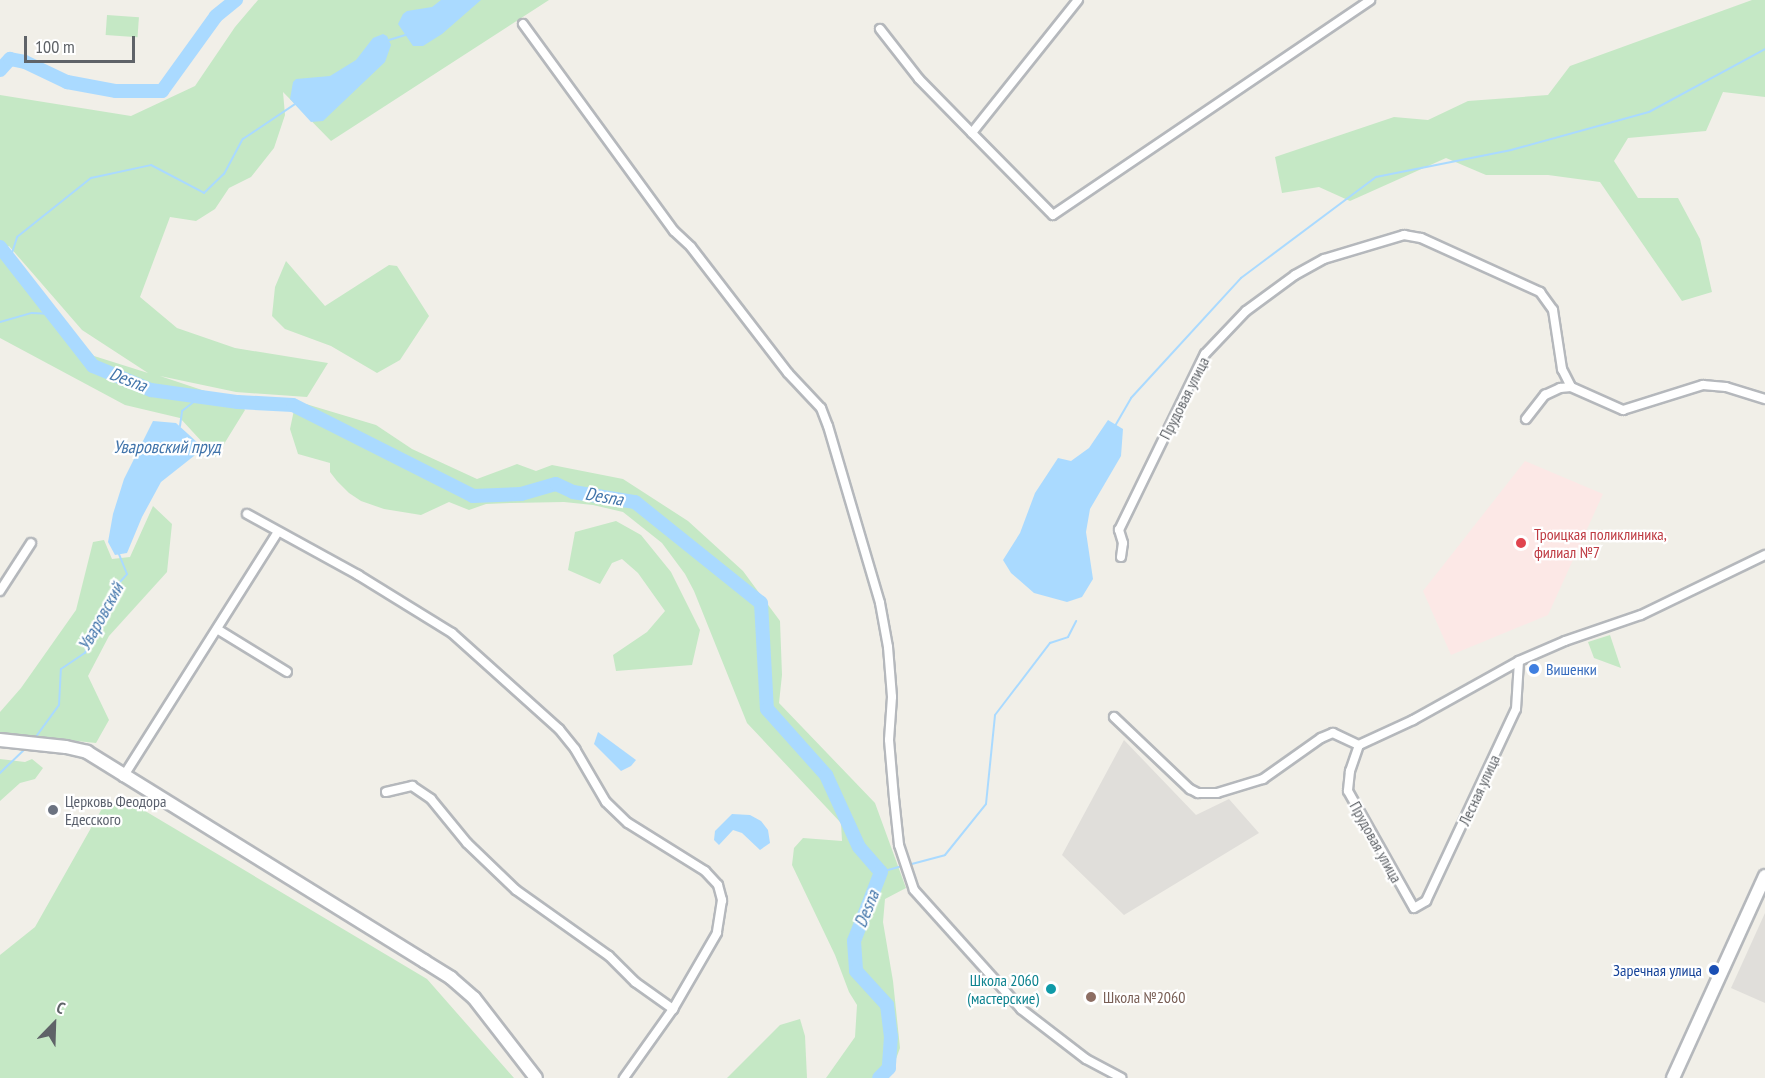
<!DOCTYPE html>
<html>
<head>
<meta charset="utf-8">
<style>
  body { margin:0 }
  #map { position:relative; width:1765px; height:1078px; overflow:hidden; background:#f1efe8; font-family:"PT Sans Narrow",sans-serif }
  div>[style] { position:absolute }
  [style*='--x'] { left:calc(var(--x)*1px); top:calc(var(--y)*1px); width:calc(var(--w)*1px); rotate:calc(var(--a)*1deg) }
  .industrial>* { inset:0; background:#e0deda }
  .medical>* { inset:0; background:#fce8e6 }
  .green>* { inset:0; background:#c5e8c5; transform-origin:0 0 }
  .water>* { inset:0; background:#aadaff }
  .stream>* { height:2px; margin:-1px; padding:0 1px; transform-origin:1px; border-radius:1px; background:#aadaff }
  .river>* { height:14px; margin:-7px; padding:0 7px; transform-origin:7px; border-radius:7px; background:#aadaff }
  .roads { filter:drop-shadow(2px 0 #b5b8bc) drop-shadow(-2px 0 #b5b8bc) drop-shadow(0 2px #b5b8bc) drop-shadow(0 -2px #b5b8bc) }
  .street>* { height:8px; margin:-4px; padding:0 4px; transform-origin:4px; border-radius:4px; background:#fff }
  .secondary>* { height:12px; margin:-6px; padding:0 6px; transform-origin:6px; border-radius:6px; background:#fff }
  .dots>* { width:16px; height:16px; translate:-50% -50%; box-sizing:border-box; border:3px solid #fff; border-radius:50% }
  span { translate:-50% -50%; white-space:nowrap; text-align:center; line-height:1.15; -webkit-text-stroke:4.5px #fff; paint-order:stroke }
  .street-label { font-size:16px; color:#5f6368 }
  .health-label { font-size:16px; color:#be3a42 }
  .left { translate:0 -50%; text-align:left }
  .shop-label { font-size:16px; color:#366cbe }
  .worship-label { font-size:16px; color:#5b616d }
  .transit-label { font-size:16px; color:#164399 }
  .right { translate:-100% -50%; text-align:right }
  .culture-label { font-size:16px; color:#0d838f }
  .education-label { font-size:16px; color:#785e54 }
  .water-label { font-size:18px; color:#4174aa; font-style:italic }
  .north { position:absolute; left:24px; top:994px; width:60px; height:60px; -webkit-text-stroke:4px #fff; paint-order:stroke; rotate:23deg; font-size:16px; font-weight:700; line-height:24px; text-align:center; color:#5f6368 }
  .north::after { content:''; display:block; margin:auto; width:21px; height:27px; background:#5f6368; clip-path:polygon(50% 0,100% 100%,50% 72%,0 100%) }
  .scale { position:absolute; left:24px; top:36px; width:111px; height:27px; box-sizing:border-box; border:3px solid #5f6368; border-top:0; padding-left:8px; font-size:18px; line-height:21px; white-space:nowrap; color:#5f6368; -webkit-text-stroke:4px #fff; paint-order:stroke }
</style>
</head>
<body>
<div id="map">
  <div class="industrial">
    <div style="clip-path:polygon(1124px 740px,1196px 815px,1229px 799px,1259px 833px,1124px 915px,1062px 855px)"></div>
    <div style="clip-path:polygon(1765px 913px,1765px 1003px,1731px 988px)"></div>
  </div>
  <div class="medical">
    <div style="clip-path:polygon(1525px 461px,1603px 494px,1548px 615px,1451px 655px,1423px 591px)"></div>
  </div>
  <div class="green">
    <div style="clip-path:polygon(258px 0,549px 0,331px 141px,283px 92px,285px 115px,274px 148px,251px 177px,229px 188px,215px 209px,196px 221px,170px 217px,140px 297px,177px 328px,235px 348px,328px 363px,307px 397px,236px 392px,160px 376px,238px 402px,245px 410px,216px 457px,180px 418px,125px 405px,0 338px,0 256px,4px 254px,94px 356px,148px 373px,82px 330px,9px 246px,0 250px,0 95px,131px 116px,195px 86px,235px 27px)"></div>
    <div style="clip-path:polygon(1752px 0,1765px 0,1765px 97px,1723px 92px,1706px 131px,1628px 138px,1614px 161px,1638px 198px,1678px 198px,1700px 239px,1712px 292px,1682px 301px,1600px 182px,1548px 175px,1486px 175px,1446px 158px,1350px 201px,1319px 187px,1282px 193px,1275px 157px,1394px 117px,1428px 120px,1468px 101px,1548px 95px,1570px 66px)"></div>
    <div style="left:107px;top:15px;width:32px;height:20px;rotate:4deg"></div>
    <div style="clip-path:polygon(286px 261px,325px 306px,389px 265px,397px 266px,429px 316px,400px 360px,377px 373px,331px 346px,285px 329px,272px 316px,275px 287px)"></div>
    <div style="clip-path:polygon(306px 404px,376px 425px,412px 449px,477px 479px,517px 464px,536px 471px,552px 465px,623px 479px,688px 521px,743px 571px,780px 621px,782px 675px,779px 703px,875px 803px,906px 888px,885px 899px,883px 922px,893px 981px,900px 1048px,889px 1078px,826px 1078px,855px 1037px,857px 1005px,849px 992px,835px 955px,792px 865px,794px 848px,803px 838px,842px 841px,841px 823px,747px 723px,694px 591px,685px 574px,662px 543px,623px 512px,593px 505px,564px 502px,511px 503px,486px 504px,469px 510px,449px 502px,421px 515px,384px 509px,361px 501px,349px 493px,337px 481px,330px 472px,330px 463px,298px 454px,290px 429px,294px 410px)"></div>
    <div style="clip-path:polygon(153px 506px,172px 524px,167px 572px,109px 636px,88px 676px,109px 720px,96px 743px,0 733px,0 712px,21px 688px,76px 610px,93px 542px,104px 540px,112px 559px,130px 557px)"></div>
    <div style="clip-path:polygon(616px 521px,641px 535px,671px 572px,700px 630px,692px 665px,616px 671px,613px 655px,647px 632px,665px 611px,638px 573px,622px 559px,612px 563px,600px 584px,568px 570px,575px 532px)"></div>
    <div style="clip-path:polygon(1610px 635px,1621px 668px,1594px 658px,1588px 642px)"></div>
    <div style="clip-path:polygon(0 759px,25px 762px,32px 759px,43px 768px,35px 779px,20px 783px,0 801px)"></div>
    <div style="clip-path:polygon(125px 799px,427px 979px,514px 1078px,0 1078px,0 955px,35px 927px,104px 805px)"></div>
    <div style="clip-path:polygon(800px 1019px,805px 1036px,807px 1078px,727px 1078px,780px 1025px)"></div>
  </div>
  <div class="water">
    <div style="clip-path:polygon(441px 0,481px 0,442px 34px,423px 46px,413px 46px,398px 24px,403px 14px,407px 11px,432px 7px)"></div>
    <div style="clip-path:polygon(383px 34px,387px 36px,391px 45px,385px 62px,323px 121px,311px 122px,290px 99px,293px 82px,296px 79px,330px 76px,356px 60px,373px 38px)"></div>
    <div style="clip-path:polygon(1108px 420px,1123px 429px,1121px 456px,1090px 509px,1086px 532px,1093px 579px,1082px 597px,1067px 602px,1034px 593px,1011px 573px,1003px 560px,1020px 533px,1035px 493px,1058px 458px,1071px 461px,1089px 448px)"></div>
    <div style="clip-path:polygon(153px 421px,176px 423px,199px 444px,199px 452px,161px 482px,142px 517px,127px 553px,115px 555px,108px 542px,113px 514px,124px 479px)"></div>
    <div style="clip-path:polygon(598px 732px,636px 760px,631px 766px,621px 771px,594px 744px)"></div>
    <div style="clip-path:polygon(732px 814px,750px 815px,761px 821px,768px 830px,770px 843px,760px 850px,742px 833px,733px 830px,719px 845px,714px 840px,715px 831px)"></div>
  </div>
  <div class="stream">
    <div style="--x:389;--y:40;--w:17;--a:-17"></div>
    <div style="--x:10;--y:259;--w:23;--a:-72"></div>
    <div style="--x:17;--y:237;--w:95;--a:-38.6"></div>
    <div style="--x:91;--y:178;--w:61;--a:-12.2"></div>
    <div style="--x:151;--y:165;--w:60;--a:27.8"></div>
    <div style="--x:204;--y:193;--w:28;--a:-44"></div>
    <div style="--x:224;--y:174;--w:40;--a:-62"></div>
    <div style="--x:243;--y:139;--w:63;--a:-33.9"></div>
    <div style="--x:0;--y:322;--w:33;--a:-16"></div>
    <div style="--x:32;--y:313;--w:20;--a:3"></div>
    <div style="--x:180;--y:426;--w:15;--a:-82"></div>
    <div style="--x:182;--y:411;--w:24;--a:-38"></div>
    <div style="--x:1115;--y:426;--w:32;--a:-60"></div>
    <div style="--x:1131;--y:398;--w:163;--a:-47.5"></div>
    <div style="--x:1241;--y:278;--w:169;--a:-36.8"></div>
    <div style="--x:1376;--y:177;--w:138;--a:-11.3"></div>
    <div style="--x:1511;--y:150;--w:143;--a:-15.4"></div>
    <div style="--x:1649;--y:112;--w:132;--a:-28.5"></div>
    <div style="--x:35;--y:738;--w:41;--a:-54"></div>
    <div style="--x:59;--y:705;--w:36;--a:-87"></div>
    <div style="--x:61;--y:669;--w:29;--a:-34"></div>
    <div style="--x:85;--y:653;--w:66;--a:-66.9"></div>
    <div style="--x:111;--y:592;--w:24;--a:-48"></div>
    <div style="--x:127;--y:574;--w:22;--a:-112"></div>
    <div style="--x:0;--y:773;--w:35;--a:-44"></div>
    <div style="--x:908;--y:865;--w:38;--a:-15"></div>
    <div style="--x:945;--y:855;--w:65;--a:-51.2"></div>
    <div style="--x:986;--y:804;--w:89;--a:-84.2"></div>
    <div style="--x:995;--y:715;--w:91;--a:-52.6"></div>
    <div style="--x:1050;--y:643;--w:19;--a:-18"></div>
    <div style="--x:1068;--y:637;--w:18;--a:-63"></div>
    <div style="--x:881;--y:872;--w:22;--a:-16"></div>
  </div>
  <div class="river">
    <div style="--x:0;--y:70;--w:15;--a:-48"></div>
    <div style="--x:10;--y:59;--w:15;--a:11"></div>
    <div style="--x:25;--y:62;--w:47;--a:25.5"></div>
    <div style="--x:67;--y:82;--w:50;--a:10.4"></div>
    <div style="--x:116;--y:91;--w:46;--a:0"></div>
    <div style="--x:162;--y:91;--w:92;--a:-54.2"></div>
    <div style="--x:216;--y:16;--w:26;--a:-39"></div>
    <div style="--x:0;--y:247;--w:151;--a:52"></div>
    <div style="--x:93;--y:366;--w:63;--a:22.5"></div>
    <div style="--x:151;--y:390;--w:88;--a:7.9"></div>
    <div style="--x:238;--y:402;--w:55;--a:3.1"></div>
    <div style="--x:293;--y:405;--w:202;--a:26.8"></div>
    <div style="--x:473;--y:496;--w:48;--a:-2.4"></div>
    <div style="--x:521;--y:494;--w:36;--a:-16"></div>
    <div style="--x:556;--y:484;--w:19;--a:25"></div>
    <div style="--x:573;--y:492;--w:63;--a:9.2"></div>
    <div style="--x:635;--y:502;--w:161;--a:38.7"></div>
    <div style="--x:761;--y:603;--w:106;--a:86.8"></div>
    <div style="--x:767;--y:709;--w:89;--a:48.2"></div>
    <div style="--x:826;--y:775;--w:79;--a:65.4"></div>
    <div style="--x:859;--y:847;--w:33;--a:49"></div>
    <div style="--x:881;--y:872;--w:74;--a:111.4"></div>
    <div style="--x:854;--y:941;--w:30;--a:86"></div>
    <div style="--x:856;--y:971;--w:46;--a:47.6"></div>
    <div style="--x:887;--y:1005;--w:31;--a:83"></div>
    <div style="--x:891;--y:1036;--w:32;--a:94"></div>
    <div style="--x:889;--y:1068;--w:14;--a:135"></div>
  </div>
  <div class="roads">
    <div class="street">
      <div style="--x:1078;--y:0;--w:170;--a:128.6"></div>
      <div style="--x:972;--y:133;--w:115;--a:45.4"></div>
      <div style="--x:1053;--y:215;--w:383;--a:-34.1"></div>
      <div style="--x:523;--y:24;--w:256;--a:53.9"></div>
      <div style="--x:674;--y:231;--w:23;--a:43"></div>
      <div style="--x:691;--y:247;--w:159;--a:52.4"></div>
      <div style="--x:788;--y:373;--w:48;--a:46.7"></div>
      <div style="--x:821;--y:408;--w:19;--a:69"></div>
      <div style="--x:828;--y:426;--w:184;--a:73.6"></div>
      <div style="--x:880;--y:603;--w:45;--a:79.7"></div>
      <div style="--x:888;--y:647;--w:50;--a:85.4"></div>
      <div style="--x:892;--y:697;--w:43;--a:94"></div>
      <div style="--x:889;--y:740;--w:58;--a:85.1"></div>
      <div style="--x:894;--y:798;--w:47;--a:83.9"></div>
      <div style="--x:899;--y:845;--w:47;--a:71.6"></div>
      <div style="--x:914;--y:890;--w:160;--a:48"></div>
      <div style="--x:1021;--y:1009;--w:82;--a:37.6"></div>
      <div style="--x:1086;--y:1059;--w:40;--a:28"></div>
      <div style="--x:880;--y:29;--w:63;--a:52"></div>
      <div style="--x:919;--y:79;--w:76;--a:45.5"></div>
      <div style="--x:1526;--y:419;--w:31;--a:-52"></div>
      <div style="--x:1545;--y:395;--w:17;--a:-25"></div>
      <div style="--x:1560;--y:388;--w:11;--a:-5"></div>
      <div style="--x:1571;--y:387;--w:57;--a:23.9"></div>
      <div style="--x:1623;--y:410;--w:84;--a:-17.4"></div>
      <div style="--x:1703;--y:385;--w:23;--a:5"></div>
      <div style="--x:1726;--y:387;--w:41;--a:17.1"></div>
      <div style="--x:247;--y:514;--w:127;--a:28.8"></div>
      <div style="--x:358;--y:575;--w:110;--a:31.7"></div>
      <div style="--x:452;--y:633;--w:144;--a:41.9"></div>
      <div style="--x:559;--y:729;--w:26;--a:51"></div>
      <div style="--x:575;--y:749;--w:61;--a:59.7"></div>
      <div style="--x:606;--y:802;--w:30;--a:44"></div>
      <div style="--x:628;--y:823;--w:91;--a:31.9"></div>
      <div style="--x:705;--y:871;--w:19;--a:47"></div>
      <div style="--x:718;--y:885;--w:16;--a:75"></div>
      <div style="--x:722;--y:900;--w:33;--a:99"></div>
      <div style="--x:717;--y:933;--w:88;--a:120.1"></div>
      <div style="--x:673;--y:1009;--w:85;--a:125.4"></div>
      <div style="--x:1121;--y:557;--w:14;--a:-82"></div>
      <div style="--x:1123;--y:543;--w:14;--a:-107"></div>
      <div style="--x:1119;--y:530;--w:196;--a:-64"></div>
      <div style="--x:1205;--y:354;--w:59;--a:-46.4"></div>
      <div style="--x:1246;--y:311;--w:61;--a:-36.3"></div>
      <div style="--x:1295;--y:275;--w:33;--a:-29"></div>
      <div style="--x:1324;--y:259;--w:84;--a:-16.7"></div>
      <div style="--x:1404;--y:235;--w:17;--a:10"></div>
      <div style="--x:1421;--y:238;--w:131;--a:24.4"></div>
      <div style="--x:1540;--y:292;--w:22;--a:54"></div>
      <div style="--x:1553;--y:310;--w:60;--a:81.3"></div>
      <div style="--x:1562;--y:369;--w:20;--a:63"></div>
      <div style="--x:0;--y:591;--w:57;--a:-57.1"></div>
      <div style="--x:217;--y:629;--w:82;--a:31.6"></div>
      <div style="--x:1114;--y:717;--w:105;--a:43.5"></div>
      <div style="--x:1190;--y:789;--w:9;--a:27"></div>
      <div style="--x:1198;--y:793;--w:19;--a:0"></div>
      <div style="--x:1217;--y:793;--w:48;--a:-16.9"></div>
      <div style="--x:1263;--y:779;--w:71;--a:-35.3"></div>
      <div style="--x:1321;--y:738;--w:13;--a:-23"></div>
      <div style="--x:1333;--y:733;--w:29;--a:25"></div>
      <div style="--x:1359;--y:745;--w:28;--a:109"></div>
      <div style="--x:1350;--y:771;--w:20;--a:96"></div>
      <div style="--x:1348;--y:791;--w:134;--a:60.6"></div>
      <div style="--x:1414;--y:908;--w:14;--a:-30"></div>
      <div style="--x:1426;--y:901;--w:212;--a:-64.9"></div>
      <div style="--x:1516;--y:709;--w:48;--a:-86.4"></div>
      <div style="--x:1519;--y:661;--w:50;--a:-23.5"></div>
      <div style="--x:1565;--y:641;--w:80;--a:-18.9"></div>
      <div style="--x:1641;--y:615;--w:138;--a:-25.8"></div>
      <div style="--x:1359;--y:745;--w:60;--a:-24.8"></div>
      <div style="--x:1413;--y:720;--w:121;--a:-29.1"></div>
      <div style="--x:123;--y:777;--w:289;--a:-57.7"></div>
      <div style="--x:386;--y:792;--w:27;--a:-13"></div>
      <div style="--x:412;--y:786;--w:23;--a:34"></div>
      <div style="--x:431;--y:799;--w:57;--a:50.7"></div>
      <div style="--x:467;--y:843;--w:68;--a:43.8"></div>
      <div style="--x:516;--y:890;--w:114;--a:35.4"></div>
      <div style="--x:609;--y:956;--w:37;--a:45"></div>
      <div style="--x:635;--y:982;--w:47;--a:35.4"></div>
    </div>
    <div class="secondary">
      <div style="--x:0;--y:740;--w:66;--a:6.1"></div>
      <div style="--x:66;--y:747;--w:22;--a:13"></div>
      <div style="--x:87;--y:752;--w:397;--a:31.8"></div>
      <div style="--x:424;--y:961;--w:32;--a:32"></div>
      <div style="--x:451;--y:978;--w:30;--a:41"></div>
      <div style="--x:474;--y:998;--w:101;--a:52.2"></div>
      <div style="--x:1673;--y:1078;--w:222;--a:-65.5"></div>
    </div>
  </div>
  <div class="dots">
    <div style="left:1521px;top:543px;background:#e0444e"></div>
    <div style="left:1534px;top:669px;background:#3f7fe0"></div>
    <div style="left:53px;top:810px;background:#6b7280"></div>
    <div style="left:1714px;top:970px;background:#1a4fb4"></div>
    <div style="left:1051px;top:989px;background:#0f9aa8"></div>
    <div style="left:1091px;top:997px;background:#8d6e63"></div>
  </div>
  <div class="street-label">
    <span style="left:1184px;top:398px;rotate:-63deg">Прудовая улица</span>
    <span style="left:1479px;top:790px;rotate:-65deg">Лесная улица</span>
    <span style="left:1376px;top:842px;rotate:61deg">Прудовая улица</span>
  </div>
  <div class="health-label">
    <span class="left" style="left:1534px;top:543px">Троицкая поликлиника,<br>филиал №7</span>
  </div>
  <div class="shop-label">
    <span class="left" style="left:1546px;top:669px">Вишенки</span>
  </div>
  <div class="worship-label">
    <span class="left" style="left:65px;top:810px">Церковь Феодора<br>Едесского</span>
  </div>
  <div class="transit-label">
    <span class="right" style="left:1702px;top:970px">Заречная улица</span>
  </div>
  <div class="culture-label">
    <span class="right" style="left:1039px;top:989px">Школа 2060<br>(мастерские)</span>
  </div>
  <div class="education-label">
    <span class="left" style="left:1103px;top:997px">Школа №2060</span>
  </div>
  <div class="water-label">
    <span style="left:128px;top:380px;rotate:21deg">Desna</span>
    <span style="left:167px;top:447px">Уваровский пруд</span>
    <span style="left:604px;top:497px;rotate:10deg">Desna</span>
    <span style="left:101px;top:617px;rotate:-61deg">Уваровский</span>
    <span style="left:867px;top:909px;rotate:-68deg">Desna</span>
  </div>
  <div class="north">С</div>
  <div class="scale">100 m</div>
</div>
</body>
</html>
